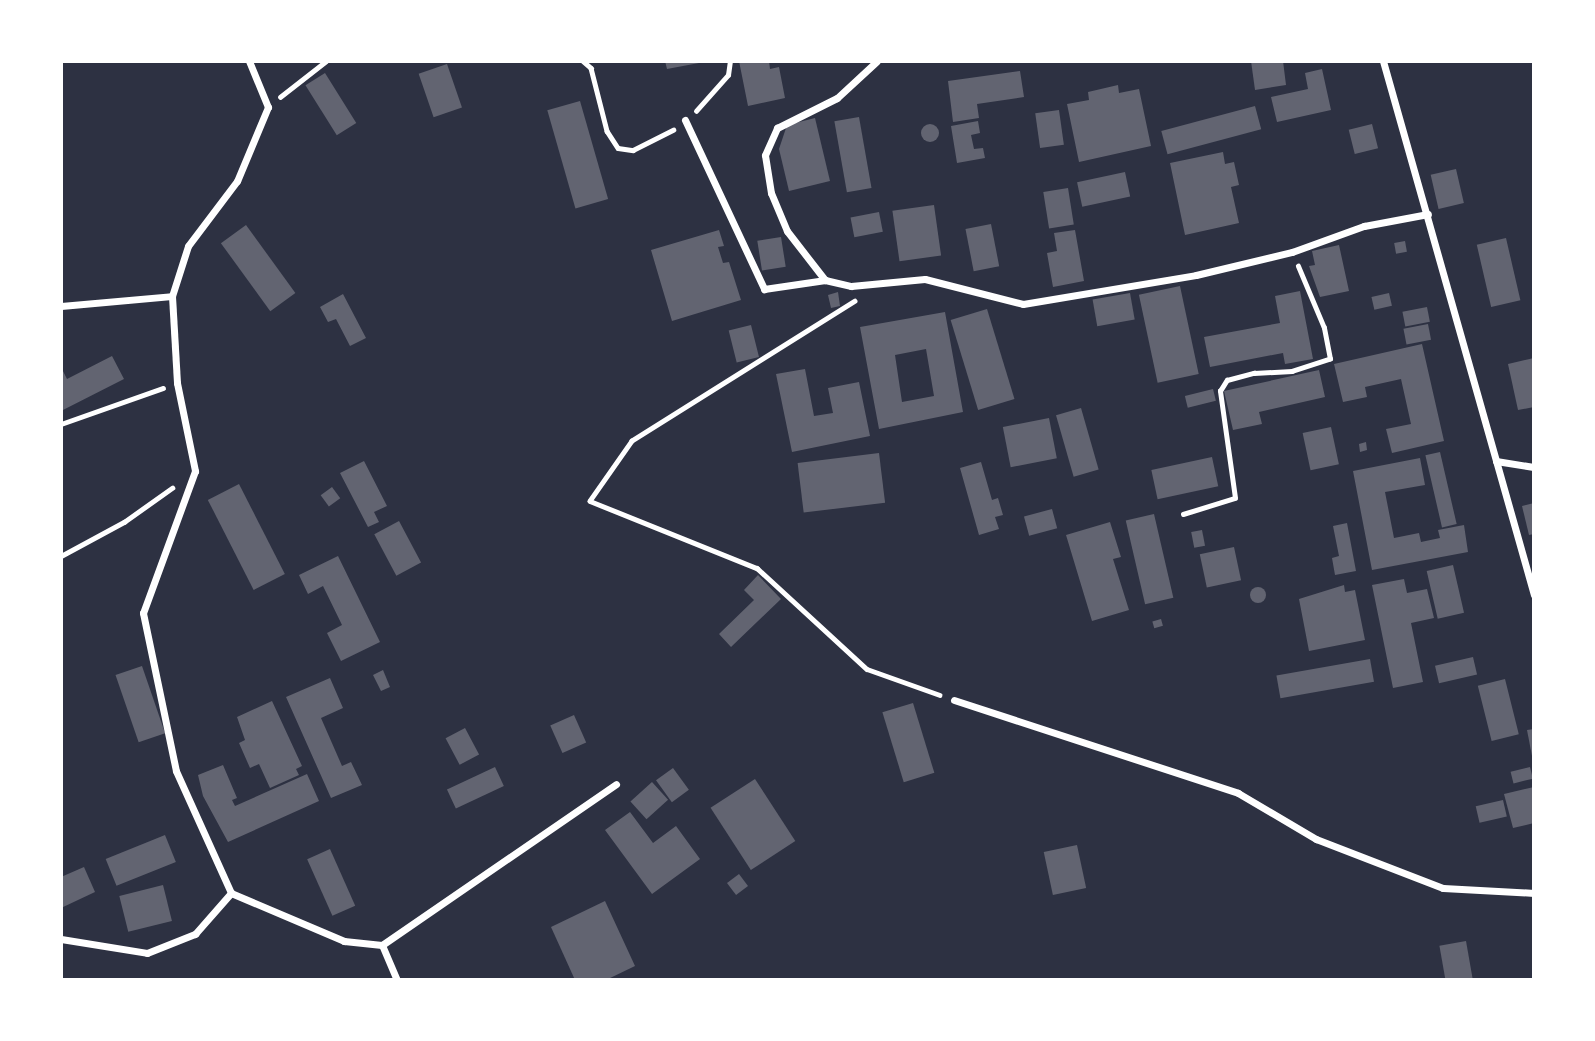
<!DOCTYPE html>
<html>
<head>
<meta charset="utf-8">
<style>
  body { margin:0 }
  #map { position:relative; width:1595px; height:1041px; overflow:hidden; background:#2d3142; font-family:"Work Sans",sans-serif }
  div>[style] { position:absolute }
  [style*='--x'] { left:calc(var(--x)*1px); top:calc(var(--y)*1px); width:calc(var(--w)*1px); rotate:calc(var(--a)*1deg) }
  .building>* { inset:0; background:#626471; transform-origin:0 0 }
  .round { border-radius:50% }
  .path>* { height:4.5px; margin:-2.25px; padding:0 2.25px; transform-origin:2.25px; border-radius:2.25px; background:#fff }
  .minor>* { height:7px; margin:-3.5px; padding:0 3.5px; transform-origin:3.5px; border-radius:3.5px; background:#fff }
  span { translate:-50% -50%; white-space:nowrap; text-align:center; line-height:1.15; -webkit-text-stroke:7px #fff; paint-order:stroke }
  .frame { position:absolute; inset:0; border:63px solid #fff; pointer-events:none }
</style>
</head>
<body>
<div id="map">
  <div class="building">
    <div style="clip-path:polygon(665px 61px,699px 61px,699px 63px,667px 69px)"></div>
    <div style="clip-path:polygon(739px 61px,769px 61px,770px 69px,779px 67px,785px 98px,748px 106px)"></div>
    <div style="clip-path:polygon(1251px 61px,1283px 61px,1286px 85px,1255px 90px)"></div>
    <div style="left:447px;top:64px;width:46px;height:30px;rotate:71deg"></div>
    <div style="clip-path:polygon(1322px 69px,1331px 110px,1277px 122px,1271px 97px,1308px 89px,1305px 73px)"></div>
    <div style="clip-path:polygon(1020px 71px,1024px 97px,977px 104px,979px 118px,953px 122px,948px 81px)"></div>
    <div style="left:325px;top:73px;width:59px;height:23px;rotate:58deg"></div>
    <div style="clip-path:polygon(1118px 85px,1119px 93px,1139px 89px,1151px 146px,1079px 162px,1067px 104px,1089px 100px,1088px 92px)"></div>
    <div style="left:580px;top:101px;width:102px;height:34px;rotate:74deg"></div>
    <div style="left:1255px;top:106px;width:24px;height:97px;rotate:75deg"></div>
    <div style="left:1059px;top:110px;width:35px;height:24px;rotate:82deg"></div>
    <div style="left:859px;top:117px;width:72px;height:25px;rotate:80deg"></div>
    <div style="clip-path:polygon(815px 118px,830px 181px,789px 191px,779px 149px,787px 125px)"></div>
    <div style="clip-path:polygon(978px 121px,980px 133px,971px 135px,974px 149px,983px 148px,985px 158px,957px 163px,951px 126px)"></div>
    <div style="left:1372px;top:124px;width:25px;height:24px;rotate:76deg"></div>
    <div class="round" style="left:921px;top:124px;width:18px;height:18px"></div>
    <div style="clip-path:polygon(1223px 152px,1225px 164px,1234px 162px,1239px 185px,1231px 187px,1239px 223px,1185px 235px,1170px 163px)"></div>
    <div style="left:1456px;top:169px;width:35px;height:26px;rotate:77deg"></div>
    <div style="left:1125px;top:172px;width:25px;height:49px;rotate:78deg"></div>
    <div style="left:1068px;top:188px;width:37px;height:25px;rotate:81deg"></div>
    <div style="left:934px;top:205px;width:51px;height:42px;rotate:82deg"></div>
    <div style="left:879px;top:212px;width:20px;height:29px;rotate:79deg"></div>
    <div style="left:991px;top:224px;width:43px;height:26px;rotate:79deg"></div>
    <div style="left:246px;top:225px;width:84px;height:31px;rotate:54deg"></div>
    <div style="clip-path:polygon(719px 230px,724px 246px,718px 247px,723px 263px,729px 262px,741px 300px,672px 321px,651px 250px)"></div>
    <div style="clip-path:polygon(1075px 230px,1084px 281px,1053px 287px,1047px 253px,1057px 251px,1054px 233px)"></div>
    <div style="left:781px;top:237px;width:30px;height:24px;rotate:81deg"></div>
    <div style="left:1506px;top:238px;width:64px;height:30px;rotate:77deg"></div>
    <div style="left:1405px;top:241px;width:11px;height:11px;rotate:80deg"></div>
    <div style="clip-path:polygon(1339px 245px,1349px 291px,1320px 297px,1309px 266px,1315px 265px,1312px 251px)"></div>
    <div style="left:1180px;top:286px;width:90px;height:42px;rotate:78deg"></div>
    <div style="clip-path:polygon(1300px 291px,1313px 359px,1285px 364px,1283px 353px,1210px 367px,1204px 337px,1280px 323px,1275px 296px)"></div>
    <div style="clip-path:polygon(838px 292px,840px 306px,831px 308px,828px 295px)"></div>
    <div style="left:1130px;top:293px;width:27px;height:38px;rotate:80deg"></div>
    <div style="left:1389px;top:293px;width:13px;height:18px;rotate:77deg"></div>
    <div style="clip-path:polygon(343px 294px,366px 338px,350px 346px,336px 319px,328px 322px,320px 307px)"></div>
    <div style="left:1427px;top:307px;width:15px;height:25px;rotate:79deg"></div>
    <div style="left:987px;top:309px;width:94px;height:38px;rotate:73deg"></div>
    <div style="clip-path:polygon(evenodd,945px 312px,963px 412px,879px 429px,860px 327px,945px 312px,926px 349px,934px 396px,902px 402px,895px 355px,926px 349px)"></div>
    <div style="left:1428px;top:324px;width:16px;height:25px;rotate:79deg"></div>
    <div style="left:751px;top:325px;width:33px;height:23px;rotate:76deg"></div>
    <div style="clip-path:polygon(1422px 344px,1444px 441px,1392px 453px,1386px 429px,1411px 424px,1401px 379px,1365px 387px,1367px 397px,1343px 402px,1334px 364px)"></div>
    <div style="clip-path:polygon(112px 356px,124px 379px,61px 411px,61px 367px,67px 379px)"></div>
    <div style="clip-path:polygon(1534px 358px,1534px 407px,1518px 410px,1508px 364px)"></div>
    <div style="clip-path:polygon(805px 369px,814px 416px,833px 413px,828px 388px,859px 382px,870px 436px,792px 452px,776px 374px)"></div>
    <div style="clip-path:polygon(1319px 370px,1325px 397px,1259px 412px,1262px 424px,1233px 430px,1224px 391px)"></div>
    <div style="left:1213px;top:389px;width:12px;height:29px;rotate:76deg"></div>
    <div style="left:1081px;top:408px;width:64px;height:26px;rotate:74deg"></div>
    <div style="left:1049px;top:418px;width:41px;height:47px;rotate:79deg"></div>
    <div style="left:1331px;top:427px;width:38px;height:29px;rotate:78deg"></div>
    <div style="clip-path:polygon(1366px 442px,1367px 450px,1360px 452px,1359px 444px)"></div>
    <div style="left:1440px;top:452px;width:74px;height:15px;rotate:77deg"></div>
    <div style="left:879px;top:453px;width:50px;height:82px;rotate:83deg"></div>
    <div style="left:1212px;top:457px;width:30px;height:62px;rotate:78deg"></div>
    <div style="clip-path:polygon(1420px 458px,1425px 485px,1385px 492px,1394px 538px,1419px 533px,1421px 542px,1440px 538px,1438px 530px,1464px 525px,1468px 552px,1372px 570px,1353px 471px)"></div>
    <div style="clip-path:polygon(364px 461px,387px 506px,374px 512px,379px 522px,368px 527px,340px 473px)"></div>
    <div style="clip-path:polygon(981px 462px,992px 500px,998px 498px,1003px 515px,995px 517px,999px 529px,979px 535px,960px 468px)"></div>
    <div style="left:239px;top:484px;width:101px;height:35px;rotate:63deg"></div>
    <div style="left:332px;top:487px;width:14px;height:14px;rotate:54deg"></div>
    <div style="clip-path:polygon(1534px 503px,1534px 534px,1529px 535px,1522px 506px)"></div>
    <div style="left:1052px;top:509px;width:20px;height:29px;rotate:75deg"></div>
    <div style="left:1154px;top:514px;width:86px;height:29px;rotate:77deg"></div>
    <div style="left:399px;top:521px;width:47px;height:28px;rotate:62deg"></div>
    <div style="clip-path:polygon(1110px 522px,1121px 557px,1113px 559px,1129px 610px,1092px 621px,1066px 535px)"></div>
    <div style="clip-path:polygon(1347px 523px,1356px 571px,1335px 575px,1332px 558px,1339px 556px,1333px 526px)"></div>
    <div style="left:1202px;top:530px;width:16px;height:11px;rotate:79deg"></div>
    <div style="left:1234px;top:547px;width:34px;height:35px;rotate:78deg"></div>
    <div style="clip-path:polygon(338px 556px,380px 642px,341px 661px,327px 633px,342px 625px,323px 586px,308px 594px,299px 575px)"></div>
    <div style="left:1453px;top:565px;width:49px;height:27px;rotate:77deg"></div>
    <div style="clip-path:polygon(758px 575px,781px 599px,731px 647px,719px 634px,754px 600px,744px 590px)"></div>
    <div style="clip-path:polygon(1404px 579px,1407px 593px,1427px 589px,1434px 618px,1411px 623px,1423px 682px,1393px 688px,1372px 585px)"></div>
    <div style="clip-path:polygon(1344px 585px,1345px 592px,1355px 590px,1365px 640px,1309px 651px,1299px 599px)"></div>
    <div class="round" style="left:1250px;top:587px;width:16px;height:16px"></div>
    <div style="left:1161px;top:619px;width:7px;height:9px;rotate:74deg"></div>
    <div style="left:1473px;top:657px;width:18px;height:39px;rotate:77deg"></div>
    <div style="left:1370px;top:659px;width:23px;height:95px;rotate:80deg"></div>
    <div style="left:142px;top:666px;width:71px;height:28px;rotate:71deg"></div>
    <div style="clip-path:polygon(383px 670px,390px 687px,381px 691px,373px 675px)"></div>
    <div style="clip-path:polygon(330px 678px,343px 708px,321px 718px,342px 766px,351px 762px,362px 785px,331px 798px,286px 697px)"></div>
    <div style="left:1505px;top:679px;width:57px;height:28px;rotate:76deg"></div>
    <div style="clip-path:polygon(272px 701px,302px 766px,296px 769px,299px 775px,270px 788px,259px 764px,250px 768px,239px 743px,245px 740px,237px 717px)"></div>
    <div style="left:913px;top:703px;width:73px;height:32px;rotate:73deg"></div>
    <div style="left:574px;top:715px;width:30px;height:26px;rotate:66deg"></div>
    <div style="left:465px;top:728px;width:30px;height:22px;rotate:62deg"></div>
    <div style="clip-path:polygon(1534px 729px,1534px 756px,1532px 756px,1527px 730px)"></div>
    <div style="clip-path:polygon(223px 765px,237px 798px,232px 800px,235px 806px,307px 774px,319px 801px,228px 842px,203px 796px,198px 775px)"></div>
    <div style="left:495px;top:767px;width:21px;height:53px;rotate:65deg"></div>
    <div style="left:1530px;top:767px;width:12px;height:20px;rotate:76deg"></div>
    <div style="left:673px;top:768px;width:27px;height:21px;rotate:54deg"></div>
    <div style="left:755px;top:779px;width:74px;height:53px;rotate:57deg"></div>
    <div style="left:652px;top:782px;width:24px;height:29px;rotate:48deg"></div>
    <div style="clip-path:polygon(1534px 787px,1534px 823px,1513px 828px,1504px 794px)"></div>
    <div style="left:1503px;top:800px;width:17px;height:28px;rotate:77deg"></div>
    <div style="clip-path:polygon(630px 812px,653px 843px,676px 826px,700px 859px,652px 894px,605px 830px)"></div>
    <div style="left:165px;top:835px;width:29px;height:64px;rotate:68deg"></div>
    <div style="left:1077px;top:845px;width:44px;height:34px;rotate:78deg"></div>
    <div style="left:330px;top:849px;width:62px;height:25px;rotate:66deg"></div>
    <div style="clip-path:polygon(84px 867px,95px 892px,61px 908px,61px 877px)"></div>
    <div style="left:739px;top:874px;width:15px;height:15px;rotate:53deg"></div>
    <div style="left:163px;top:885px;width:37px;height:45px;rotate:76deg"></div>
    <div style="clip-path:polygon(605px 901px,635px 966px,606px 980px,575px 980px,551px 927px)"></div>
    <div style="left:1466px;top:941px;width:40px;height:27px;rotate:80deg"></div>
  </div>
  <div class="path">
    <div style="--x:583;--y:61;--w:11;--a:41"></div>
    <div style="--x:591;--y:68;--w:65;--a:75.7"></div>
    <div style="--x:607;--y:131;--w:20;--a:57"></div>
    <div style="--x:618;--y:148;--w:15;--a:8"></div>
    <div style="--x:633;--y:150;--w:45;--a:-26.6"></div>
    <div style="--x:280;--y:97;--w:58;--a:-38"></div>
    <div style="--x:696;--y:111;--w:48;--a:-48.4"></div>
    <div style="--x:728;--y:75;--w:14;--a:-82"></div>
    <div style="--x:855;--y:301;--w:263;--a:147.9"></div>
    <div style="--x:632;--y:441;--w:73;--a:125"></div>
    <div style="--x:590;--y:501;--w:180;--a:21.9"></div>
    <div style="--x:757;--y:568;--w:149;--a:42.6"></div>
    <div style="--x:867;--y:669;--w:77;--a:19.6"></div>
    <div style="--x:61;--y:424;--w:108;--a:-19.4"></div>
    <div style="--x:1183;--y:514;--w:54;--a:-17.1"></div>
    <div style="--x:1235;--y:498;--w:108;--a:-98"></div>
    <div style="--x:1220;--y:391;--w:13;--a:-58"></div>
    <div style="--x:1227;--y:380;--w:28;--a:-15"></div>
    <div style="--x:1254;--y:373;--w:38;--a:-3"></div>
    <div style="--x:1292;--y:371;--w:40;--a:-18"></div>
    <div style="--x:1330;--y:359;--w:32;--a:-101"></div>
    <div style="--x:1324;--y:328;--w:67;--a:-112.8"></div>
    <div style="--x:61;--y:556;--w:72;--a:-28.4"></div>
    <div style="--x:124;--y:522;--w:59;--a:-35.3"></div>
  </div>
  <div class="minor">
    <div style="--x:249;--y:61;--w:50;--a:67.6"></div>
    <div style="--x:268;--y:107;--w:80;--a:112.7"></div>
    <div style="--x:237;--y:181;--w:81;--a:127"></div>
    <div style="--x:188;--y:246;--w:52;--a:107.7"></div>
    <div style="--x:172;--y:296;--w:87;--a:86.7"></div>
    <div style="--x:177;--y:383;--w:90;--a:78.4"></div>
    <div style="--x:195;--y:471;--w:151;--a:110.1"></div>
    <div style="--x:143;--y:613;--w:161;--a:78.2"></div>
    <div style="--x:176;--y:771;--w:134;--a:65.7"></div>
    <div style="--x:231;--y:893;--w:123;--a:23"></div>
    <div style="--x:344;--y:941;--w:38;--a:6"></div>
    <div style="--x:382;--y:945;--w:284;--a:-34.5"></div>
    <div style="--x:1383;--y:61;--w:555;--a:74.21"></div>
    <div style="--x:685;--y:120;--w:187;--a:64.9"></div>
    <div style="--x:764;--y:289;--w:62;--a:-8.4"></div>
    <div style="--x:825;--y:280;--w:27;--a:13"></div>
    <div style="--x:851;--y:286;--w:74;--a:-5.4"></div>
    <div style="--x:925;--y:279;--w:101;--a:14.3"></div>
    <div style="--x:1023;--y:304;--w:175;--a:-9.5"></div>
    <div style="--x:1196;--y:275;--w:99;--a:-13.5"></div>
    <div style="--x:1292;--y:252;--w:77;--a:-19.9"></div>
    <div style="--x:1364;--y:226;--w:65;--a:-10.6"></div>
    <div style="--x:825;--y:280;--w:62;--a:-127.8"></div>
    <div style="--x:787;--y:231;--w:41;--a:-112.8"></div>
    <div style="--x:771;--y:193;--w:38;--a:-99"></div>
    <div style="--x:765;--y:155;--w:30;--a:-66"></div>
    <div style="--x:777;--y:128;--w:67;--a:-26.6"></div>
    <div style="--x:837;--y:98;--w:54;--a:-42.8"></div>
    <div style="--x:61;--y:306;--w:111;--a:-5.1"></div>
    <div style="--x:1496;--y:461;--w:38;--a:9"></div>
    <div style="--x:954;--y:700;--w:299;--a:18.1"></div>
    <div style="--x:1238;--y:793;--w:91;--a:30.5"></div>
    <div style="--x:1316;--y:839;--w:136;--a:21.1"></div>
    <div style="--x:1443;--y:888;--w:91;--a:3.1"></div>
    <div style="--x:61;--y:939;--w:87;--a:9.2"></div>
    <div style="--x:147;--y:953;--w:52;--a:-21.6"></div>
    <div style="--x:195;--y:934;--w:55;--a:-48.7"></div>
    <div style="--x:382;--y:945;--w:38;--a:67"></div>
  </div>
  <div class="frame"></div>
</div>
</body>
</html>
